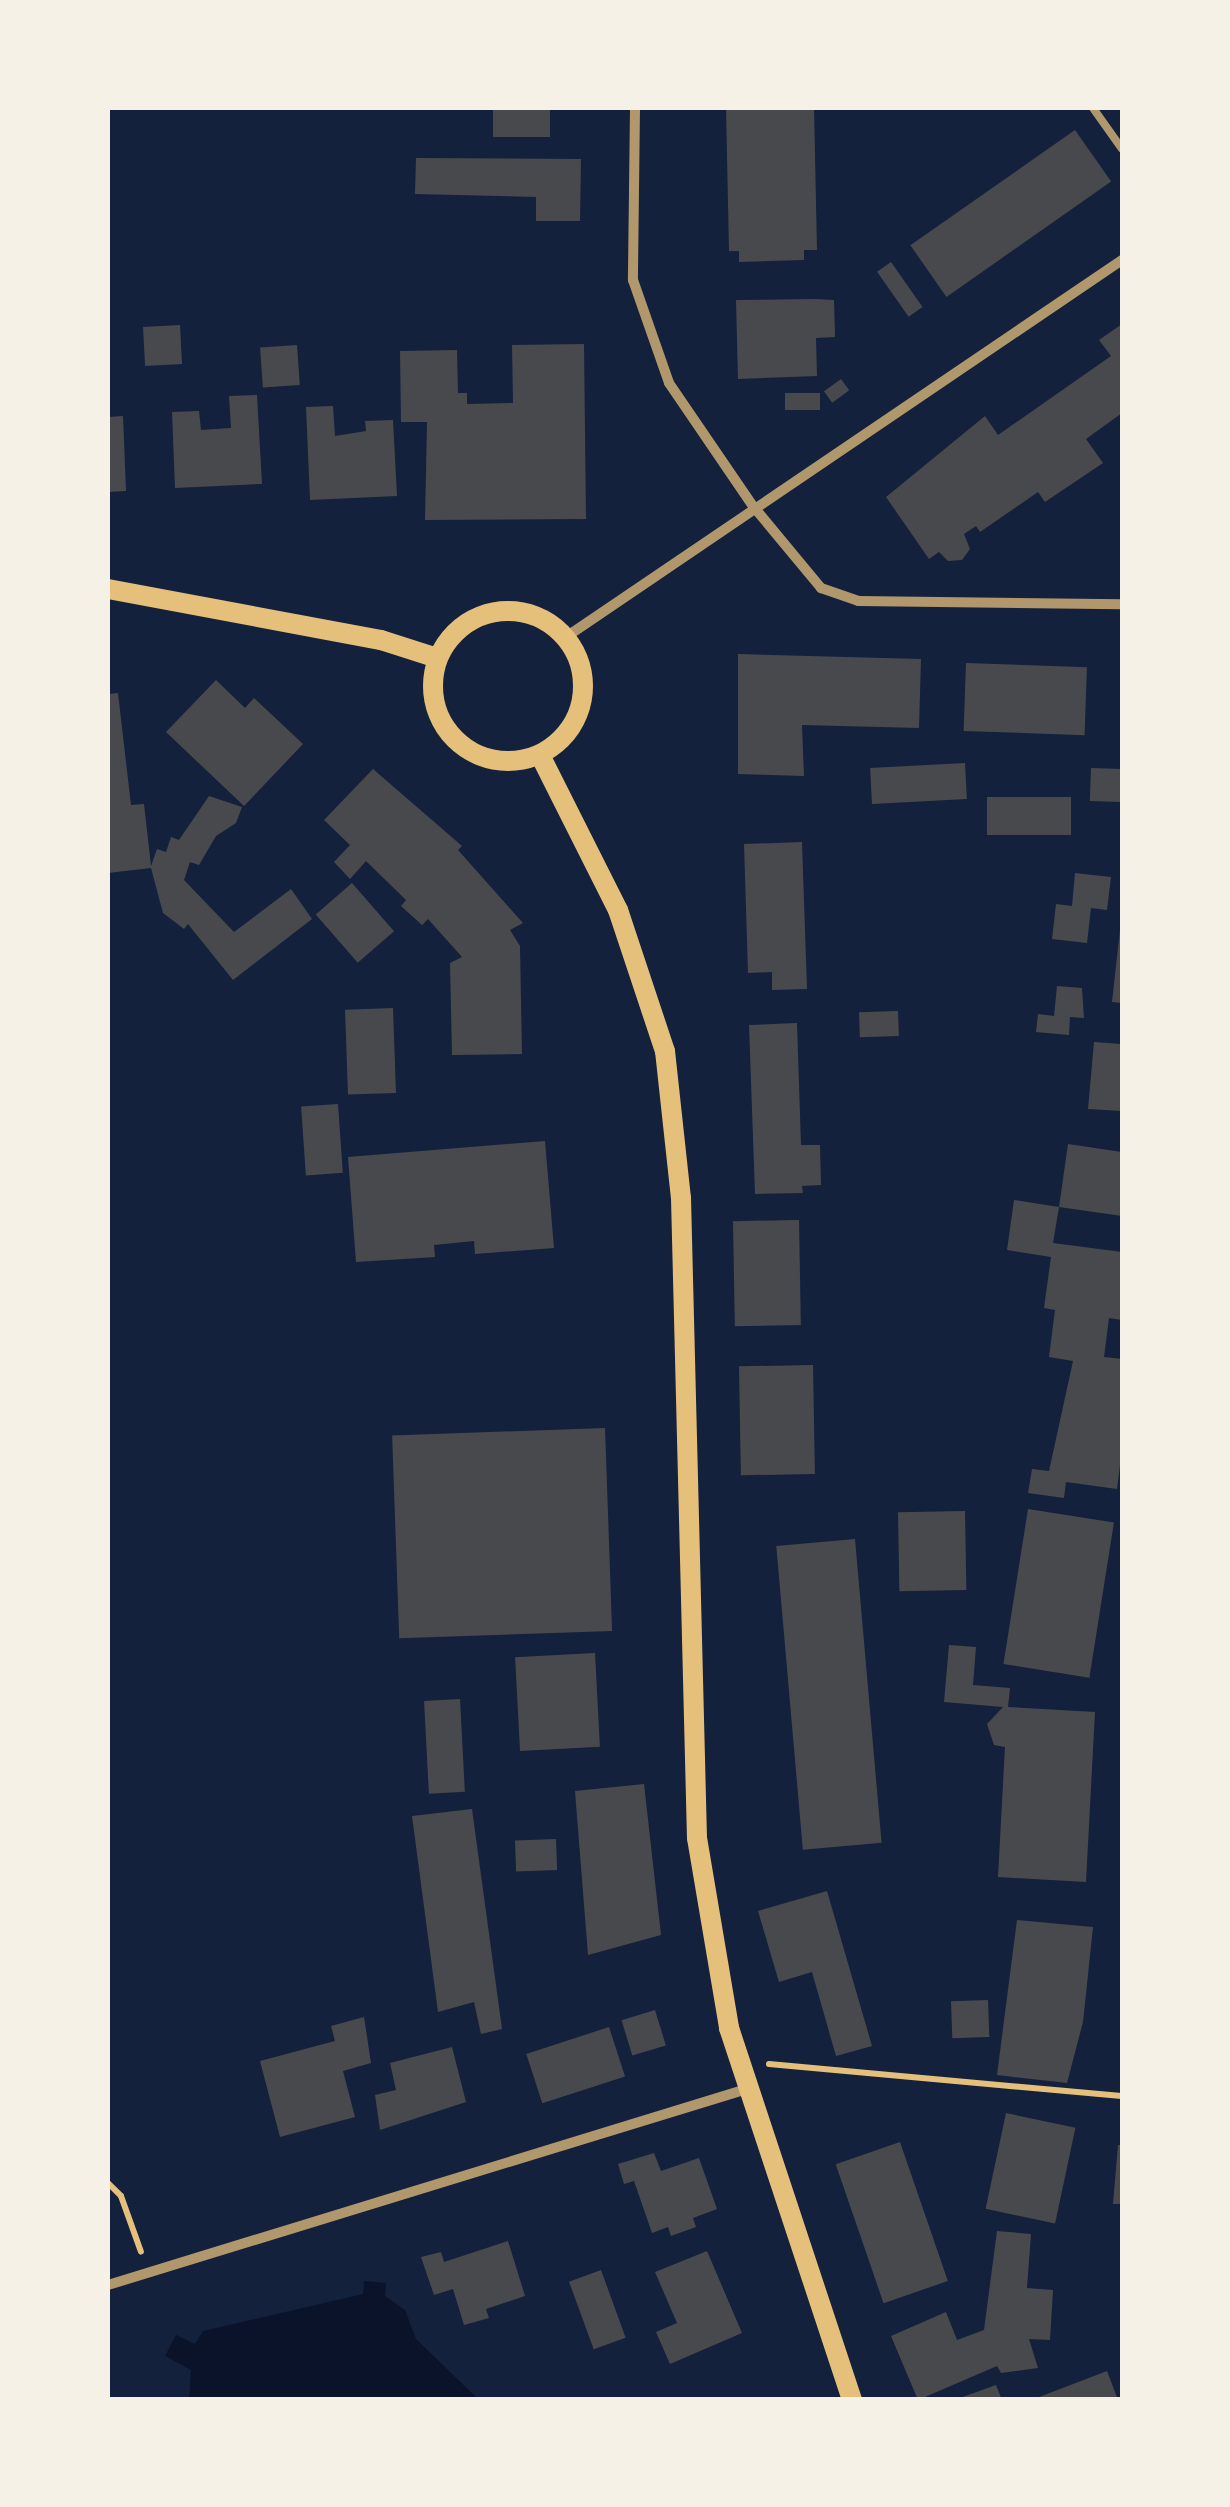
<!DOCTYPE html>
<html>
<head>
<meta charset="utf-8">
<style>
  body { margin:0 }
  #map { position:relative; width:1230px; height:2507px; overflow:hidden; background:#14213d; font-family:"Varela Round",sans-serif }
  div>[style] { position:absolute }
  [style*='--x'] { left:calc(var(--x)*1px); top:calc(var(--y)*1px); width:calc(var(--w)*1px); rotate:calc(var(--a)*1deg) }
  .water>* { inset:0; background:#0b132b }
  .building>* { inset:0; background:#48494c; transform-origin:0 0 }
  .path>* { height:6px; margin:-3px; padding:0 3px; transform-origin:3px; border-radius:3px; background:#e5c07b }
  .service>* { height:8px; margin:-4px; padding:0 4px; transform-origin:4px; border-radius:4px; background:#b1986c }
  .minor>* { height:10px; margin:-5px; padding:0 5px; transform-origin:5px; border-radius:5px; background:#b1986c }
  .secondary>* { height:20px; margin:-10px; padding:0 10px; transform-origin:10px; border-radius:10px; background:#e5c07b }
  .secondary>.ring { margin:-10px; padding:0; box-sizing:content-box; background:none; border:20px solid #e5c07b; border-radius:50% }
  span { translate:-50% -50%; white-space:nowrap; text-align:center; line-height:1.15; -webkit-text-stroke:10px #f6f1e7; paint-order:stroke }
  .frame { position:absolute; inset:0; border:110px solid #f6f1e7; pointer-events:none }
</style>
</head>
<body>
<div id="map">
  <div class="water">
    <div style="clip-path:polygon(364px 2281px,386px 2283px,385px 2296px,405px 2310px,416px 2339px,478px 2399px,189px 2399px,191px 2370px,165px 2356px,176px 2335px,195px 2344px,203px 2331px,363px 2294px)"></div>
  </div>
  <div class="building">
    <div style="left:493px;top:108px;width:57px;height:29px"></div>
    <div style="clip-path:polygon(726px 108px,814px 108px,817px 250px,804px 250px,804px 260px,739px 262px,739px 251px,729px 251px)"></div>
    <div style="left:1075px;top:130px;width:63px;height:201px;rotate:55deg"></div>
    <div style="clip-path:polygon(416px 158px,581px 159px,580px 221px,536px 221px,536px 197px,415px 194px)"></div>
    <div style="left:891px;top:262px;width:55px;height:17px;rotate:55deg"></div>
    <div style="clip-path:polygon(815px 299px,834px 300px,835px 337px,816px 338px,817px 376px,738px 379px,736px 300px)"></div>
    <div style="clip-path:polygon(1122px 324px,1122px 413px,1086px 439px,1103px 463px,1045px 502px,1038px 492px,980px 532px,976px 526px,964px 534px,970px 549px,962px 560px,948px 561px,939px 552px,929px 559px,886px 497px,985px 416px,998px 435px,1111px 356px,1099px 340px)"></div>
    <div style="left:180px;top:325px;width:39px;height:37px;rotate:87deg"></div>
    <div style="clip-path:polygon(584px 344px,586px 519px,425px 520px,427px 422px,401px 422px,400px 351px,457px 350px,458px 393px,467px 393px,467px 404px,513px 403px,512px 345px)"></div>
    <div style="left:297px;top:345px;width:40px;height:37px;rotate:86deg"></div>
    <div style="left:841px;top:379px;width:14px;height:21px;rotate:54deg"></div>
    <div style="left:820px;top:393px;width:17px;height:35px;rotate:90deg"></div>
    <div style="clip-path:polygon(257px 395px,262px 484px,175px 488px,172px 412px,199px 411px,201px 430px,231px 428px,229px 396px)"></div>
    <div style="clip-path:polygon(333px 406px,335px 436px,366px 431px,365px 421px,393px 420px,397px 496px,310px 500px,306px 407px)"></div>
    <div style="clip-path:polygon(123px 416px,126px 491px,108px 492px,108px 417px)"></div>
    <div style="clip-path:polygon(738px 654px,921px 659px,919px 728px,802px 725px,804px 776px,738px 774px)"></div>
    <div style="left:966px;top:663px;width:121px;height:68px;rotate:2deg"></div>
    <div style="clip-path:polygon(216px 680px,245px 708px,254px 698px,303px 744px,244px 806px,166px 732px)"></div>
    <div style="clip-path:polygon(118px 693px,131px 805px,144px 804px,151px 866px,157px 849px,166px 852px,171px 837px,179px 840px,209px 796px,242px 807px,236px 823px,216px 836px,199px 865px,190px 862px,184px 880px,234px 932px,291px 889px,312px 919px,233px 980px,188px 924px,184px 929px,163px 913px,151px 868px,108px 873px,108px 694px)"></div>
    <div style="left:965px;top:763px;width:36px;height:95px;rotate:87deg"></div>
    <div style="left:1091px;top:768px;width:31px;height:33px;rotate:2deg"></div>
    <div style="clip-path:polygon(373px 769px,462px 846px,458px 850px,523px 923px,510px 930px,520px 946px,522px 1054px,452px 1055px,450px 963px,462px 957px,428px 919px,422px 925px,401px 906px,406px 900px,366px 861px,350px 879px,334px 862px,350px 845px,324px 820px)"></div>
    <div style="left:1071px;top:797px;width:38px;height:84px;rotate:90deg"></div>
    <div style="clip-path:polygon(802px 842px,807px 989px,772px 990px,772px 972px,748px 973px,744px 844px)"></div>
    <div style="clip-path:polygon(1075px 873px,1111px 877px,1107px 910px,1091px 908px,1087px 943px,1052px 939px,1056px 904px,1072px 906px)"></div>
    <div style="left:352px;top:883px;width:64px;height:48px;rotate:49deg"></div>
    <div style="clip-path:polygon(1120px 930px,1122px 930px,1122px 1003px,1112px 1002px)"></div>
    <div style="clip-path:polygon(1057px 986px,1082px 988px,1084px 1018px,1070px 1017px,1069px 1035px,1036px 1032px,1038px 1014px,1054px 1016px)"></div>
    <div style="left:393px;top:1008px;width:85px;height:48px;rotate:88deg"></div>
    <div style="left:898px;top:1011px;width:25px;height:39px;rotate:88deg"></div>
    <div style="clip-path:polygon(797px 1023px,801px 1145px,820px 1145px,821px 1185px,802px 1186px,803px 1193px,755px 1194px,749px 1025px)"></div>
    <div style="clip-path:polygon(1094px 1042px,1122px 1044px,1122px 1111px,1088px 1109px)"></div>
    <div style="left:338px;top:1104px;width:69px;height:37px;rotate:86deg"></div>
    <div style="clip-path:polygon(545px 1141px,554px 1248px,475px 1254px,474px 1241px,434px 1245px,435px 1257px,356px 1262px,348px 1157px)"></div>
    <div style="clip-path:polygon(1068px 1144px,1122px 1152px,1122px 1216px,1059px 1207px,1053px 1243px,1122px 1252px,1122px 1320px,1109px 1318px,1104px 1357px,1122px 1359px,1122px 1449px,1117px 1489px,1066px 1482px,1064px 1498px,1028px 1493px,1032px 1469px,1049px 1471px,1073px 1361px,1049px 1357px,1055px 1310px,1044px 1308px,1051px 1257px,1007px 1250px,1014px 1200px,1059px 1207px)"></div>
    <div style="left:799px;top:1220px;width:105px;height:66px;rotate:89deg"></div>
    <div style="left:813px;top:1365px;width:109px;height:74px;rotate:89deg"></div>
    <div style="left:605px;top:1428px;width:203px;height:213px;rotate:88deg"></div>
    <div style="left:1028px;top:1509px;width:87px;height:157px;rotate:9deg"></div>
    <div style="left:965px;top:1511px;width:79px;height:67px;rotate:89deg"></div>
    <div style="left:855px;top:1539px;width:305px;height:79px;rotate:85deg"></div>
    <div style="clip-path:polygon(949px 1645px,976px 1647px,973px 1685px,1010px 1688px,1008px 1707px,1095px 1712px,1086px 1882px,998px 1877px,1005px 1747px,994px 1745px,987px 1724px,1003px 1707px,944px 1702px)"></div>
    <div style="left:595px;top:1653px;width:94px;height:80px;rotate:87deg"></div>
    <div style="left:460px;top:1699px;width:93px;height:36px;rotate:87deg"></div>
    <div style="clip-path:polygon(644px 1784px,661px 1935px,588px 1955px,575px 1791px)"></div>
    <div style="clip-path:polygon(472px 1809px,502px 2029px,481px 2034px,474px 2002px,438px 2012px,412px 1816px)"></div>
    <div style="left:556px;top:1839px;width:31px;height:41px;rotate:88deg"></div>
    <div style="clip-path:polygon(827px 1891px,872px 2046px,836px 2056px,812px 1972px,779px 1982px,758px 1911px)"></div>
    <div style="clip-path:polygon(1017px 1920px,1093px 1927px,1083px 2022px,1067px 2083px,997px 2075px)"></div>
    <div style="left:988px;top:2000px;width:37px;height:37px;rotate:88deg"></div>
    <div style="left:655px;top:2010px;width:37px;height:35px;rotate:73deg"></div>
    <div style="clip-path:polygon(364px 2017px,371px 2063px,343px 2071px,355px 2117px,280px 2137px,260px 2061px,335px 2041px,331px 2026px)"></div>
    <div style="left:609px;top:2027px;width:52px;height:87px;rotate:72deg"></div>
    <div style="clip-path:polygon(452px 2047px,466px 2102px,380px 2130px,375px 2095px,396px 2090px,390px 2063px)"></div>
    <div style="left:1006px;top:2113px;width:71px;height:98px;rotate:12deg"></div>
    <div style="left:900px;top:2142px;width:147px;height:68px;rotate:71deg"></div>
    <div style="clip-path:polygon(1118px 2145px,1122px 2145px,1122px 2204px,1113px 2204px)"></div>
    <div style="clip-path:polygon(654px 2153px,661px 2171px,699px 2158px,717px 2209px,693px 2218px,696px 2227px,671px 2236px,668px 2227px,652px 2233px,634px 2181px,624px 2184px,618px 2164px)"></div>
    <div style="clip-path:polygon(997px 2231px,1031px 2234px,1027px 2288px,1053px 2290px,1050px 2340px,1029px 2339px,1038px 2368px,1001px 2373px,997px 2366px,918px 2400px,891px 2336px,946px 2312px,957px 2340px,984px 2330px)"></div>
    <div style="clip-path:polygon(508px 2241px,525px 2296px,486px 2309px,489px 2318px,464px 2325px,453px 2289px,434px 2295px,421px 2257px,441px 2252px,444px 2262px)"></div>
    <div style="clip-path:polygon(707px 2251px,742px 2333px,670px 2364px,656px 2332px,677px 2323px,655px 2272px)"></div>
    <div style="left:601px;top:2270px;width:72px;height:34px;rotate:70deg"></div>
    <div style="clip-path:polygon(1107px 2371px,1118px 2400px,1034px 2400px,1034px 2399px)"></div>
    <div style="clip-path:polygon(996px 2385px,1002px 2400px,957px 2400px,957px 2399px)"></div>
  </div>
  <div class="path">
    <div style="--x:769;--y:2064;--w:354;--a:5.2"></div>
    <div style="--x:108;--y:2183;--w:18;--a:45"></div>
    <div style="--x:121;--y:2196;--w:59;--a:70.3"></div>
  </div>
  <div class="service">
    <div style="--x:1093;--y:108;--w:50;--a:54.7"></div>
  </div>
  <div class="minor">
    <div style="--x:635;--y:108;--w:172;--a:90.7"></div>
    <div style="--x:633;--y:280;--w:109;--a:70.7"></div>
    <div style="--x:669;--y:383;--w:149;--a:55.7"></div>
    <div style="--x:753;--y:506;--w:107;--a:50.3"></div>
    <div style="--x:821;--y:588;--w:39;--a:19"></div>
    <div style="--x:858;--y:601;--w:264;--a:0.7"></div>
    <div style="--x:566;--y:637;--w:672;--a:-34.14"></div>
    <div style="--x:108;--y:2285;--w:672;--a:-17.06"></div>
  </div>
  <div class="secondary">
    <div style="--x:108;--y:589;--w:278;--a:10.6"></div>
    <div style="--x:381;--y:640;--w:59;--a:17.8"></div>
    <div class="ring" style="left:433px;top:611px;width:130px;height:130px"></div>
    <div style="--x:540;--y:755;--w:174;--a:63.3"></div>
    <div style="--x:618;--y:910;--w:149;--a:71.6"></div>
    <div style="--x:665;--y:1051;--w:148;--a:83.8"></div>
    <div style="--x:681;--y:1198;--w:640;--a:88.57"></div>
    <div style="--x:697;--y:1838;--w:193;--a:80.4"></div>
    <div style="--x:729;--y:2028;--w:392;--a:71.7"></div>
  </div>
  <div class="frame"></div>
</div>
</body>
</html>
